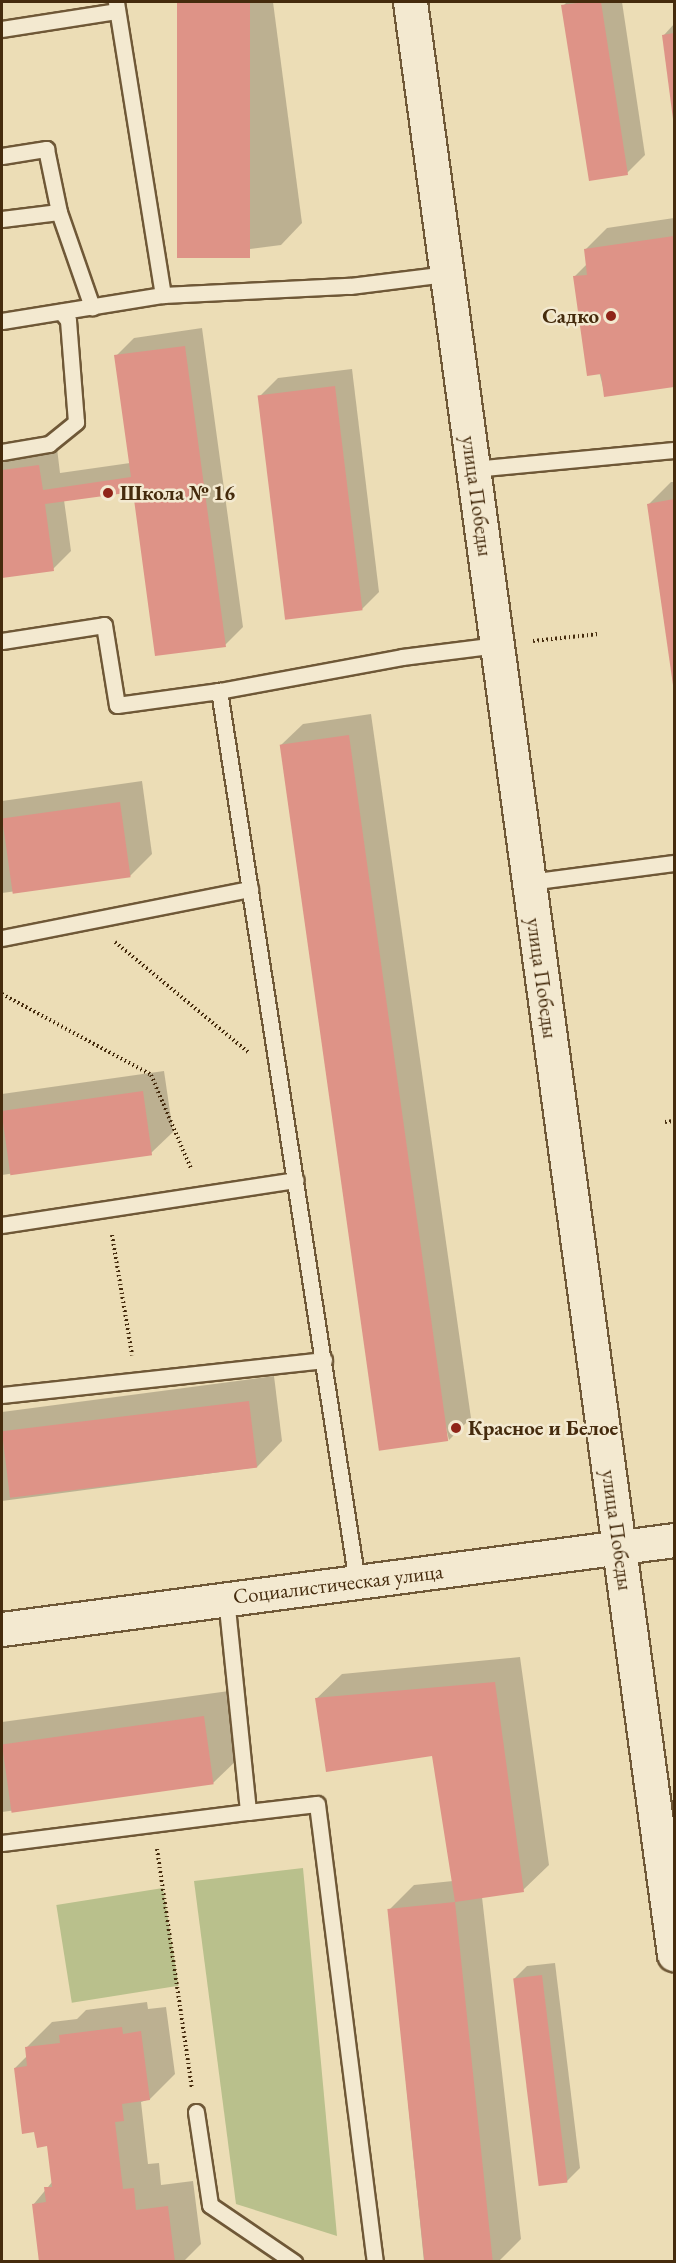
<!DOCTYPE html>
<html>
<head>
<meta charset="utf-8">
<style>
  body { margin:0 }
  #map { position:relative; width:676px; height:2263px; overflow:hidden; background:#ecddb6; font-family:"EB Garamond",serif }
  div>[style] { position:absolute }
  [style*='--x'] { left:calc(var(--x)*1px); top:calc(var(--y)*1px); width:calc(var(--w)*1px); rotate:calc(var(--a)*1deg) }
  .green>* { inset:0; background:#b9c08c; transform-origin:0 0 }
  .shadow>* { inset:0; background:#0003 }
  .building>* { inset:0; background:#de9387; transform-origin:0 0 }
  .path>* { height:4px; margin-top:-2px; transform-origin:0; background:repeating-linear-gradient(90deg,#452b0d 0 1.5px,transparent 0 4.5px) }
  .roads { filter:drop-shadow(2px 0 #6f5837) drop-shadow(-2px 0 #6f5837) drop-shadow(0 2px #6f5837) drop-shadow(0 -2px #6f5837) }
  .lane>* { height:15px; margin:-7.5px; padding:0 7.5px; transform-origin:7.5px; border-radius:7.5px; background:#f3e9d0 }
  .secondary>* { height:33px; margin:-16.5px; padding:0 16.5px; transform-origin:16.5px; border-radius:16.5px; background:#f3e9d0 }
  .dots>* { width:16px; height:16px; translate:-50% -50%; box-sizing:border-box; border:3px solid #f3e9d0; border-radius:50% }
  span { translate:-50% -50%; white-space:nowrap; text-align:center; line-height:1.15; -webkit-text-stroke:5px #f3e9d0; paint-order:stroke }
  .poi-label { font-size:21px; color:#452b0d; font-weight:700 }
  .right { translate:-100% -50%; text-align:right }
  .left { translate:0 -50%; text-align:left }
  .street-label { font-size:21px; color:#452b0d }
  .frame { position:absolute; inset:0; border:3px solid #452b0d; pointer-events:none }
</style>
</head>
<body>
<div id="map">
  <div class="green">
    <div style="clip-path:polygon(303px 1868px,337px 2236px,236px 2204px,194px 1881px)"></div>
    <div style="left:163px;top:1888px;width:99px;height:108px;rotate:81deg"></div>
  </div>
  <div class="shadow">
    <div style="clip-path:polygon(178px 2px,273px 2px,302px 223px,281px 245px,211px 254px)"></div>
    <div style="clip-path:polygon(567px 2px,622px 2px,645px 155px,627px 173px,563px 6px)"></div>
    <div style="clip-path:polygon(674px 24px,674px 118px,664px 35px)"></div>
    <div style="clip-path:polygon(674px 218px,674px 385px,605px 395px,575px 276px,587px 264px,586px 249px,607px 228px)"></div>
    <div style="clip-path:polygon(202px 328px,243px 627px,225px 645px,134px 491px,64px 500px,71px 551px,53px 569px,2px 576px,2px 455px,57px 448px,60px 473px,130px 463px,116px 356px,134px 338px)"></div>
    <div style="clip-path:polygon(352px 369px,379px 592px,361px 610px,260px 396px,278px 378px)"></div>
    <div style="clip-path:polygon(671px 482px,674px 482px,674px 684px,649px 504px)"></div>
    <div style="clip-path:polygon(371px 714px,471px 1418px,449px 1440px,281px 745px,303px 724px)"></div>
    <div style="clip-path:polygon(142px 781px,152px 854px,130px 876px,2px 893px,2px 801px)"></div>
    <div style="clip-path:polygon(164px 1071px,173px 1132px,151px 1153px,2px 1175px,2px 1094px)"></div>
    <div style="clip-path:polygon(274px 1376px,282px 1441px,257px 1467px,2px 1501px,2px 1412px)"></div>
    <div style="clip-path:polygon(520px 1657px,549px 1865px,523px 1890px,482px 1897px,521px 2239px,498px 2262px,424px 2262px,389px 1910px,414px 1885px,453px 1881px,434px 1754px,316px 1699px,342px 1674px)"></div>
    <div style="clip-path:polygon(229px 1691px,239px 1758px,213px 1783px,2px 1812px,2px 1722px)"></div>
    <div style="clip-path:polygon(555px 1963px,580px 2168px,567px 2181px,514px 1979px,527px 1966px)"></div>
    <div style="clip-path:polygon(147px 2002px,148px 2009px,166px 2007px,175px 2074px,150px 2099px,141px 2102px,148px 2164px,159px 2163px,161px 2185px,193px 2181px,201px 2244px,183px 2262px,40px 2262px,33px 2205px,53px 2181px,48px 2145px,36px 2131px,15px 2068px,27px 2056px,26px 2048px,52px 2022px,77px 2019px,86px 2010px)"></div>
  </div>
  <div class="building">
    <div style="left:177px;top:2px;width:73px;height:256px"></div>
    <div style="clip-path:polygon(586px 2px,601px 2px,628px 175px,589px 181px,561px 5px)"></div>
    <div style="clip-path:polygon(674px 33px,674px 119px,673px 119px,662px 35px)"></div>
    <div style="clip-path:polygon(674px 236px,674px 387px,604px 397px,601px 374px,587px 376px,573px 276px,587px 275px,584px 249px)"></div>
    <div style="clip-path:polygon(185px 346px,226px 647px,155px 656px,133px 492px,45px 504px,54px 571px,2px 578px,2px 470px,39px 465px,43px 490px,131px 477px,114px 355px)"></div>
    <div style="left:335px;top:386px;width:226px;height:78px;rotate:83deg"></div>
    <div style="clip-path:polygon(674px 499px,674px 685px,673px 685px,647px 504px)"></div>
    <div style="left:349px;top:735px;width:713px;height:70px;rotate:82deg"></div>
    <div style="left:120px;top:802px;width:76px;height:119px;rotate:82deg"></div>
    <div style="left:143px;top:1091px;width:65px;height:143px;rotate:82deg"></div>
    <div style="left:249px;top:1401px;width:67px;height:249px;rotate:83deg"></div>
    <div style="clip-path:polygon(495px 1682px,524px 1892px,455px 1902px,432px 1756px,326px 1772px,315px 1698px)"></div>
    <div style="left:204px;top:1716px;width:69px;height:204px;rotate:82deg"></div>
    <div style="left:455px;top:1902px;width:362px;height:68px;rotate:84deg"></div>
    <div style="left:542px;top:1975px;width:209px;height:29px;rotate:83deg"></div>
    <div style="clip-path:polygon(122px 2027px,123px 2034px,141px 2031px,150px 2100px,122px 2104px,124px 2121px,115px 2122px,123px 2189px,134px 2188px,136px 2210px,168px 2206px,175px 2262px,39px 2262px,32px 2204px,46px 2202px,44px 2187px,52px 2187px,47px 2146px,37px 2148px,34px 2132px,22px 2134px,14px 2068px,27px 2066px,25px 2047px,60px 2043px,59px 2035px)"></div>
  </div>
  <div class="path">
    <div style="--x:533;--y:641;--w:66;--a:-6.1"></div>
    <div style="--x:115;--y:942;--w:173;--a:39.6"></div>
    <div style="--x:2;--y:994;--w:170;--a:28.5"></div>
    <div style="--x:151;--y:1075;--w:102;--a:66.9"></div>
    <div style="--x:665;--y:1122;--w:9;--a:-6"></div>
    <div style="--x:112;--y:1235;--w:122;--a:80.5"></div>
    <div style="--x:157;--y:1849;--w:242;--a:81.7"></div>
  </div>
  <div class="roads">
    <div class="lane">
      <div style="--x:116;--y:2;--w:297;--a:80.9"></div>
      <div style="--x:2;--y:29;--w:116;--a:-8.9"></div>
      <div style="--x:2;--y:156;--w:45;--a:-9"></div>
      <div style="--x:46;--y:149;--w:64;--a:78.3"></div>
      <div style="--x:59;--y:212;--w:101;--a:70.8"></div>
      <div style="--x:2;--y:219;--w:57;--a:-7"></div>
      <div style="--x:2;--y:321;--w:163;--a:-9.2"></div>
      <div style="--x:163;--y:295;--w:187;--a:-2.8"></div>
      <div style="--x:350;--y:286;--w:98;--a:-7.1"></div>
      <div style="--x:2;--y:452;--w:48;--a:-9.7"></div>
      <div style="--x:49;--y:444;--w:35;--a:-39"></div>
      <div style="--x:76;--y:422;--w:102;--a:-94.5"></div>
      <div style="--x:68;--y:320;--w:11;--a:-131"></div>
      <div style="--x:473;--y:469;--w:202;--a:-5.4"></div>
      <div style="--x:2;--y:641;--w:103;--a:-8.9"></div>
      <div style="--x:104;--y:625;--w:81;--a:80.8"></div>
      <div style="--x:117;--y:705;--w:103;--a:-7.8"></div>
      <div style="--x:529;--y:882;--w:146;--a:-7.5"></div>
      <div style="--x:2;--y:938;--w:253;--a:-11.2"></div>
      <div style="--x:2;--y:1225;--w:297;--a:-8.7"></div>
      <div style="--x:2;--y:1395;--w:324;--a:-6.2"></div>
      <div style="--x:357;--y:1582;--w:902;--a:-98.8"></div>
      <div style="--x:219;--y:691;--w:186;--a:-10.5"></div>
      <div style="--x:402;--y:657;--w:96;--a:-7.2"></div>
      <div style="--x:226;--y:1598;--w:215;--a:84.1"></div>
      <div style="--x:248;--y:1812;--w:69;--a:-6.6"></div>
      <div style="--x:317;--y:1804;--w:462;--a:82.8"></div>
      <div style="--x:2;--y:1843;--w:248;--a:-7.2"></div>
      <div style="--x:196;--y:2112;--w:94;--a:81.4"></div>
      <div style="--x:210;--y:2205;--w:102;--a:34.2"></div>
    </div>
    <div class="secondary">
      <div style="--x:410;--y:2;--w:1970;--a:82.3"></div>
      <div style="--x:2;--y:1629;--w:678;--a:-7.54"></div>
    </div>
  </div>
  <div class="dots">
    <div style="left:611px;top:316px;background:#8f2418"></div>
    <div style="left:108px;top:493px;background:#8f2418"></div>
    <div style="left:456px;top:1428px;background:#8f2418"></div>
  </div>
  <div class="poi-label">
    <span class="right" style="left:599px;top:316px">Садко</span>
    <span class="left" style="left:120px;top:493px">Школа № 16</span>
    <span class="left" style="left:468px;top:1428px">Красное и Белое</span>
  </div>
  <div class="street-label">
    <span style="left:477px;top:496px;rotate:82deg">улица Победы</span>
    <span style="left:542px;top:978px;rotate:82deg">улица Победы</span>
    <span style="left:617px;top:1530px;rotate:82deg">улица Победы</span>
    <span style="left:338px;top:1584px;rotate:-7deg">Социалистическая улица</span>
  </div>
  <div class="frame"></div>
</div>
</body>
</html>
